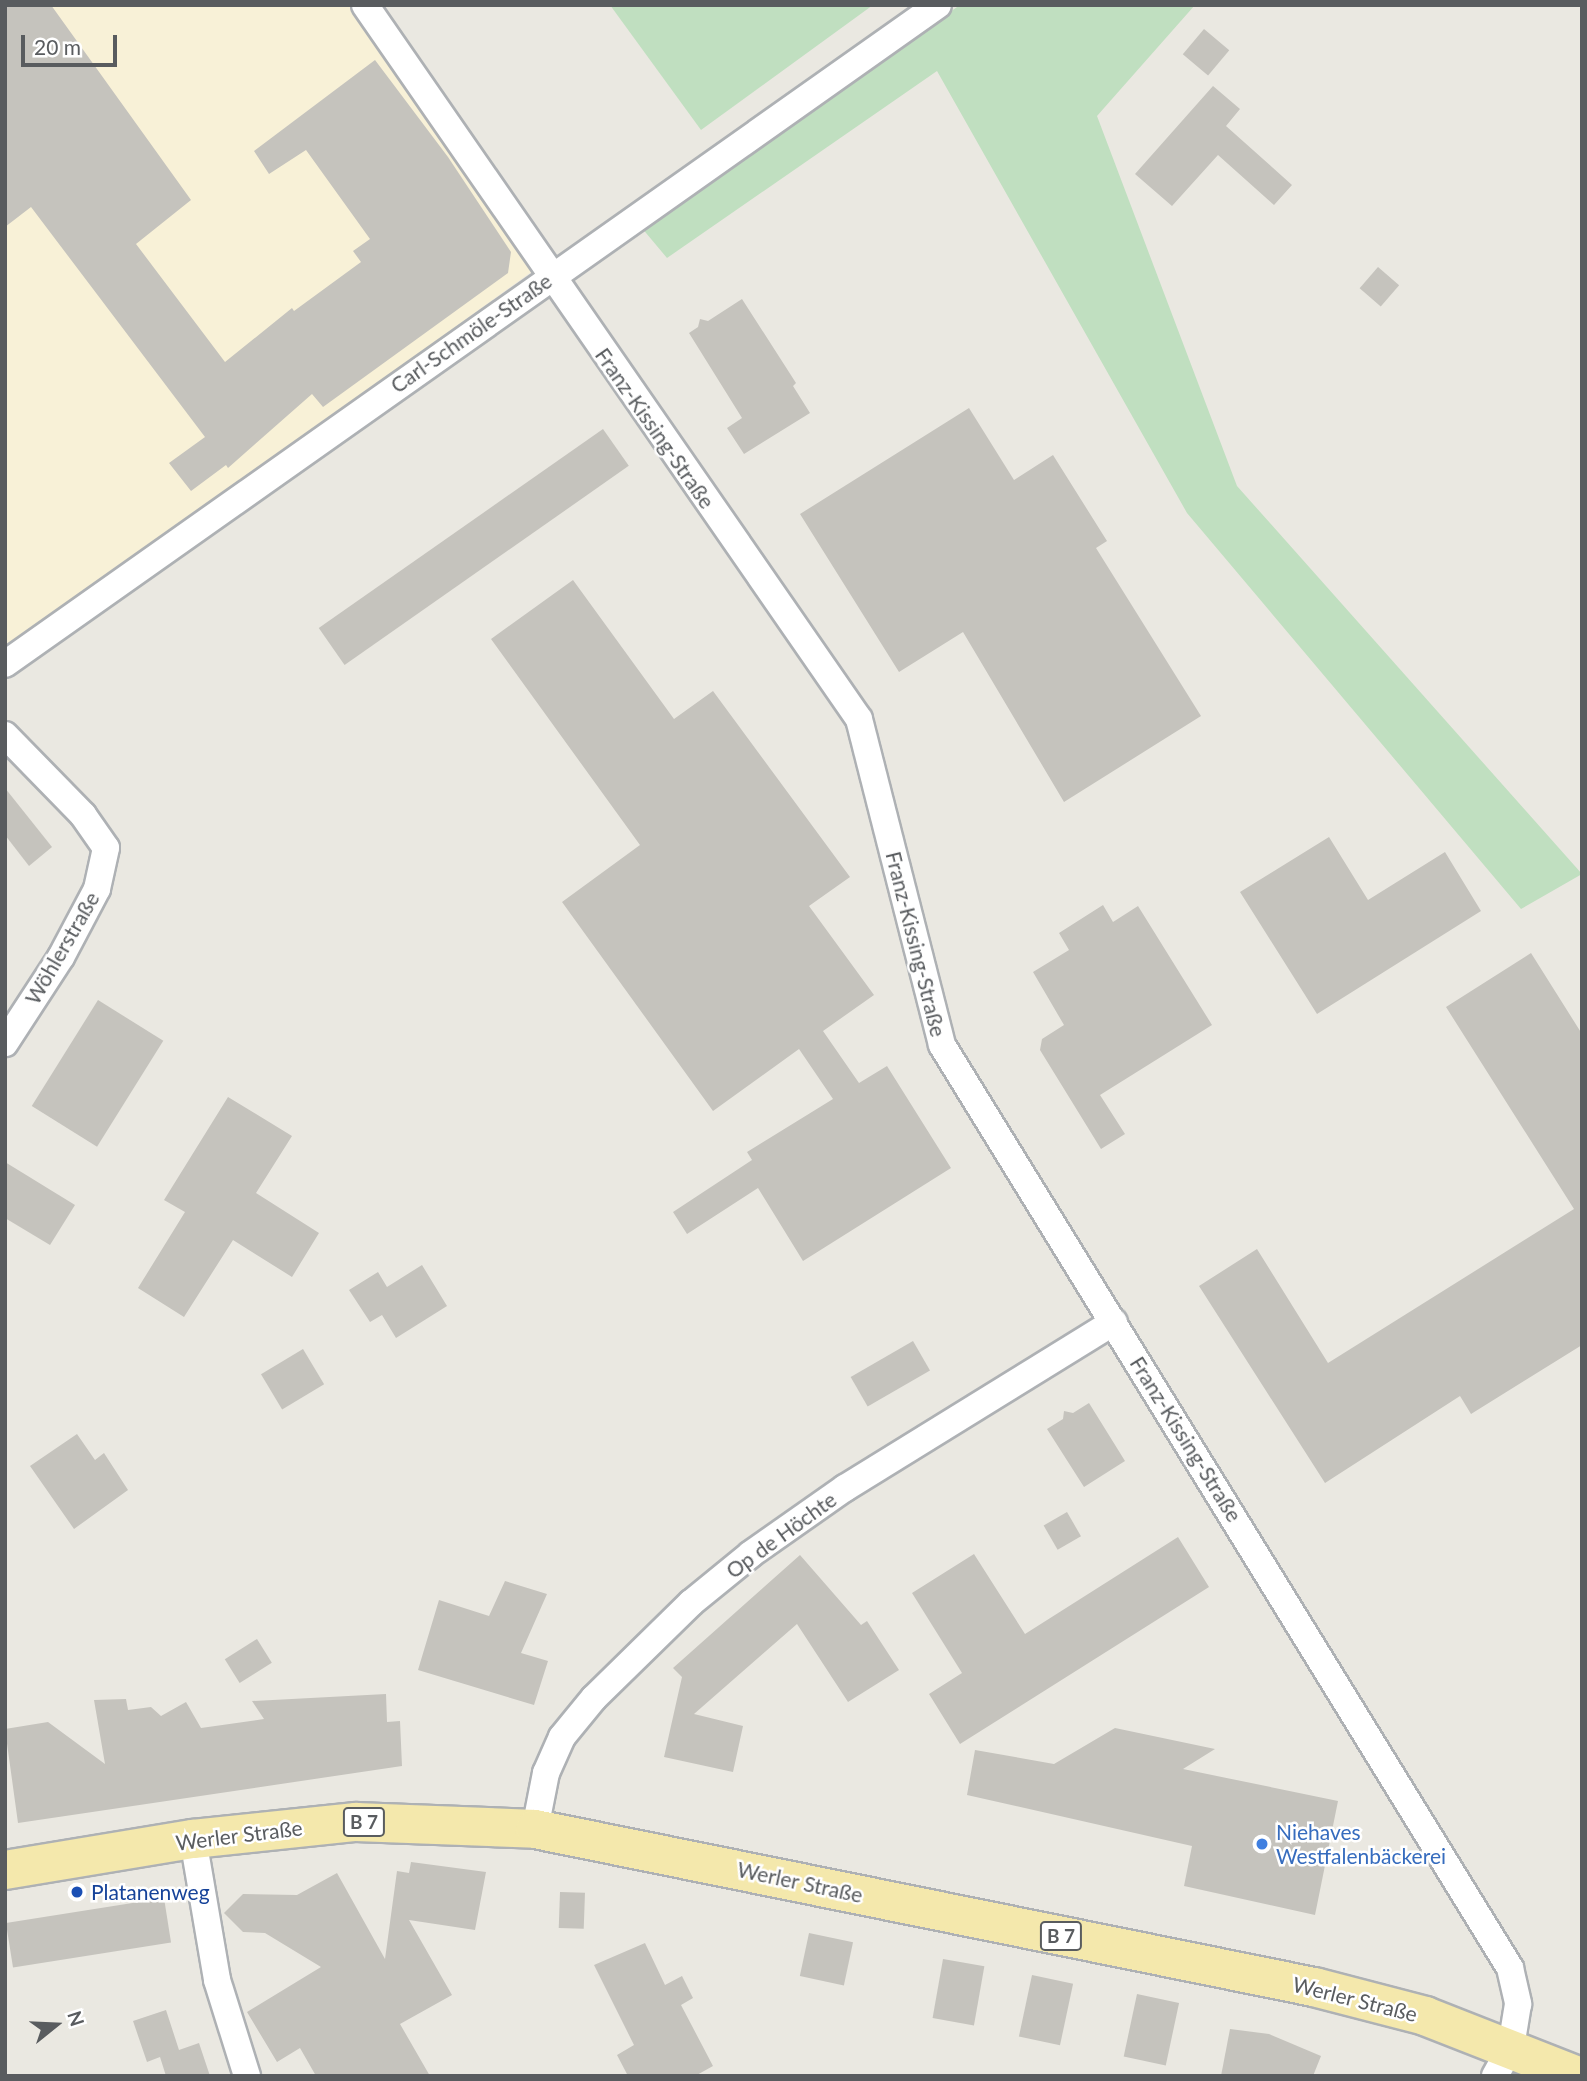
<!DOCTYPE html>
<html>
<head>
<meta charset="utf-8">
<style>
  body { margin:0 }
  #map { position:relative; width:1587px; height:2081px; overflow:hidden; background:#eae8e1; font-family:Lato,sans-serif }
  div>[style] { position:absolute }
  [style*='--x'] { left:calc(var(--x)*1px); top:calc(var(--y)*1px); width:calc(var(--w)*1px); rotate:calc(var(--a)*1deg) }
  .commercial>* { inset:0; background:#f8f1d7 }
  .green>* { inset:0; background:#c0dfc0 }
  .building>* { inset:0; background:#c5c3bd; transform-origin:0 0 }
  .roads { filter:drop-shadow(2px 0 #aeb1b4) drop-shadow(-2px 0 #aeb1b4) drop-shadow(0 2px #aeb1b4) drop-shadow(0 -2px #aeb1b4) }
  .street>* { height:26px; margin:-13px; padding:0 13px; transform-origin:13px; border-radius:13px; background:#fff }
  .primary>* { height:38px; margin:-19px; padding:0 19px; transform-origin:19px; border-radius:19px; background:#f4e8ac }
  .dots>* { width:19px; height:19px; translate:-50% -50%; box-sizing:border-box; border:4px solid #fff; border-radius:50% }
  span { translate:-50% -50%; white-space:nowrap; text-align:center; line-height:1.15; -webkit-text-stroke:5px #fff; paint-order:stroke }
  .shield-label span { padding:2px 5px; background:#fff; border:2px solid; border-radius:5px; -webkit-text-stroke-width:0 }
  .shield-label { font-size:19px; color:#595c5f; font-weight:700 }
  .street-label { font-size:21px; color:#595c5f }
  .shop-label { font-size:21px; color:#366cbe }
  .left { translate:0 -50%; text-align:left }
  .transit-label { font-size:21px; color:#164399 }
  .frame { position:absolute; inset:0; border:7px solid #595c5f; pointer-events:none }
  .north { position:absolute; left:21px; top:1990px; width:70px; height:70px; -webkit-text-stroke:5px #fff; paint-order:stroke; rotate:72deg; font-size:19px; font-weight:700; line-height:28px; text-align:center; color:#595c5f }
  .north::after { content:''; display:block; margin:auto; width:24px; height:32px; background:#595c5f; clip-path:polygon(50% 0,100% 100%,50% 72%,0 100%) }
  .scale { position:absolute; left:21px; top:35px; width:96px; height:32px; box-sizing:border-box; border:4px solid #595c5f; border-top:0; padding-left:9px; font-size:21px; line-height:24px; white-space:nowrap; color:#595c5f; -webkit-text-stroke:5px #fff; paint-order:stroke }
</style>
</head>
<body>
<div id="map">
  <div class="commercial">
    <div style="clip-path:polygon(5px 5px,351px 5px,534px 270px,5px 652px)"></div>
  </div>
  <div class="green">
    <div style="clip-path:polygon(610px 5px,873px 5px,701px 130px)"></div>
    <div style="clip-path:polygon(960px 5px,1195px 5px,1097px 116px,1237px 486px,1582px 874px,1521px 909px,1187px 513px,937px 71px,667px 258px,641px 227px)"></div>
  </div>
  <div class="building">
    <div style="clip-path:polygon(5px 5px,51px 5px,191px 200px,136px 244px,225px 362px,292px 308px,294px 311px,361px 262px,353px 251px,370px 239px,306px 150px,269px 174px,254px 151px,375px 60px,448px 157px,511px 252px,508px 273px,323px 407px,312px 394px,228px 468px,226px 465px,191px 491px,169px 463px,205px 437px,31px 207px,5px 227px)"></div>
    <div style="left:1204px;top:29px;width:33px;height:33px;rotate:40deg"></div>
    <div style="clip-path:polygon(1213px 86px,1240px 109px,1226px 126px,1292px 185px,1274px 205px,1218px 155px,1172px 206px,1135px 174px)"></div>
    <div style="left:1378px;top:267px;width:28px;height:28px;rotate:41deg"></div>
    <div style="clip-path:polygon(742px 299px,796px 383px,793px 386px,810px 413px,744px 454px,727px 428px,742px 418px,689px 333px,698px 327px,700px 319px,708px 321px)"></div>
    <div style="clip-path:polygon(969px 408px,1014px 480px,1053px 455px,1107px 541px,1096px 548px,1201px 716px,1064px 802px,963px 632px,899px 672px,800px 514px)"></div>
    <div style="left:603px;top:429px;width:45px;height:347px;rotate:55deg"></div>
    <div style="clip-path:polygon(573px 580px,674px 719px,713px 691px,850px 877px,809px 906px,874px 995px,823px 1031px,859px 1083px,887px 1066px,951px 1168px,803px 1261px,758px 1188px,687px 1234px,673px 1212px,752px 1160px,747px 1152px,833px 1099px,799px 1049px,713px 1111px,562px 902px,640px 845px,491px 639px)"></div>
    <div style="clip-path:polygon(5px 788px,52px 847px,29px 866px,5px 835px)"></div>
    <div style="clip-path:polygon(1329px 837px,1368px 900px,1445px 852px,1481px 911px,1317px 1014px,1240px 892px)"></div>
    <div style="clip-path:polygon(1103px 905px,1113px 922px,1138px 906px,1212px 1025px,1100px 1095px,1125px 1134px,1101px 1149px,1040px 1050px,1042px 1039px,1064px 1025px,1033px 972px,1069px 950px,1059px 933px)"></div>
    <div style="clip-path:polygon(1531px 953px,1582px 1034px,1582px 1345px,1471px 1414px,1460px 1396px,1325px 1483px,1199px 1286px,1257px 1249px,1328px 1363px,1574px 1209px,1446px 1007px)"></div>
    <div style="left:98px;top:1000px;width:77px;height:125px;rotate:32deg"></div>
    <div style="clip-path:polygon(228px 1097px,292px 1136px,256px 1193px,319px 1233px,292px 1277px,233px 1240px,184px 1317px,138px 1288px,185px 1212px,164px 1200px)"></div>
    <div style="clip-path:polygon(5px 1162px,75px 1205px,50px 1245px,5px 1218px)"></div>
    <div style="clip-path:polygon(422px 1265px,447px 1306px,396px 1338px,382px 1315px,370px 1322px,349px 1290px,378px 1272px,387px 1287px)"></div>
    <div style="left:913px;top:1341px;width:34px;height:72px;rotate:60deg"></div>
    <div style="left:303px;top:1349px;width:41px;height:49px;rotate:59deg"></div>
    <div style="clip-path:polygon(1089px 1403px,1125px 1461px,1084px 1487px,1047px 1429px,1063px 1419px,1064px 1411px,1073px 1413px)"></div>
    <div style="clip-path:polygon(77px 1434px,95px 1460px,104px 1453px,128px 1490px,74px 1529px,30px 1466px)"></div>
    <div style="left:1067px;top:1512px;width:28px;height:27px;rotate:60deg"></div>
    <div style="clip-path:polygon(1178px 1537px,1209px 1587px,960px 1744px,929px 1694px,962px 1673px,912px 1593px,974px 1554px,1025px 1634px)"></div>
    <div style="clip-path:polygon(800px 1555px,861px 1625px,867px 1621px,899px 1670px,848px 1702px,797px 1624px,694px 1714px,743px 1726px,733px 1772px,664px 1757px,682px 1677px,673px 1668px)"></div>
    <div style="clip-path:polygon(505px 1581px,547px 1594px,521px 1653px,548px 1661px,534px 1705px,418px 1670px,439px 1600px,489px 1616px)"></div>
    <div style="left:257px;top:1639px;width:28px;height:38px;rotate:58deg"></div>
    <div style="clip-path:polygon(386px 1694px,387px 1722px,400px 1721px,402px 1766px,18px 1823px,5px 1729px,48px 1722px,105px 1764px,94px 1700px,126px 1699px,128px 1710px,151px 1707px,161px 1716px,186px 1702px,201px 1728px,264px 1719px,252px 1701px)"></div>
    <div style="clip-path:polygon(1115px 1728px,1215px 1749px,1183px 1769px,1338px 1801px,1315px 1915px,1184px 1886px,1192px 1846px,967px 1795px,975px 1750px,1054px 1764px)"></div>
    <div style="clip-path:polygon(411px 1862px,486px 1872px,475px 1930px,409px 1920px,452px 1995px,400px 2024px,430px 2076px,316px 2076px,300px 2048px,277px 2062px,247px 2012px,321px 1967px,265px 1933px,243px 1932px,224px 1913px,243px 1894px,297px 1895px,337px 1873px,385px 1959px,397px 1871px,409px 1873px)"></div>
    <div style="left:560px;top:1892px;width:25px;height:36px;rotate:2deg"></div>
    <div style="left:164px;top:1898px;width:45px;height:160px;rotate:81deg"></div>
    <div style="left:809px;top:1933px;width:45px;height:44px;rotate:12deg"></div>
    <div style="clip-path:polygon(645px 1943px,665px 1985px,682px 1976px,693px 1998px,681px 2005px,713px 2066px,695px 2076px,628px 2076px,617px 2055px,634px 2045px,594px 1965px)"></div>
    <div style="left:943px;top:1959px;width:42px;height:60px;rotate:10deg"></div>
    <div style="left:1032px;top:1975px;width:42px;height:63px;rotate:12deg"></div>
    <div style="left:1137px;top:1994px;width:43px;height:64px;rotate:12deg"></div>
    <div style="clip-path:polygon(166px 2010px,179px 2050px,199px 2043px,210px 2076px,166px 2076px,160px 2057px,147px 2062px,133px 2021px)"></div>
    <div style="clip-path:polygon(1230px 2029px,1269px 2034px,1321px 2056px,1313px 2076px,1221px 2076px)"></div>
  </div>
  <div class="roads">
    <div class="street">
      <div style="--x:365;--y:5;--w:868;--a:55.32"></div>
      <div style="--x:859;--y:719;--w:336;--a:75.7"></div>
      <div style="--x:942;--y:1045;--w:1084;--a:58.39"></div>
      <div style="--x:1510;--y:1968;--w:37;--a:77"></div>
      <div style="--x:1518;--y:2004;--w:44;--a:99.2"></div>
      <div style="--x:1511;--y:2047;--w:33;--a:119"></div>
      <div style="--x:5;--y:664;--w:1142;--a:-35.23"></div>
      <div style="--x:5;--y:735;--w:112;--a:45.7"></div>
      <div style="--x:83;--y:815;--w:40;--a:55.1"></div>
      <div style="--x:106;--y:848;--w:42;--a:102.4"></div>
      <div style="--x:97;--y:889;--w:77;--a:117.9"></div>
      <div style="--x:61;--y:957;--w:103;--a:123.1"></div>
      <div style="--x:535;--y:1829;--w:57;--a:-78.9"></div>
      <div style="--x:546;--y:1773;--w:39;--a:-66"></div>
      <div style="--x:562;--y:1737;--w:50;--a:-50.6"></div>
      <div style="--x:594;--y:1698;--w:136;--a:-44.4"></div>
      <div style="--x:691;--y:1603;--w:77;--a:-39.2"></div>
      <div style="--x:751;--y:1554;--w:115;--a:-35.1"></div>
      <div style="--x:845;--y:1488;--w:316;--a:-31.7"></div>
      <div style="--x:193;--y:1839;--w:143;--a:80.3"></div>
      <div style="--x:217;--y:1980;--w:101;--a:72.6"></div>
    </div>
    <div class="primary">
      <div style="--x:5;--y:1870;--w:191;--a:-9.4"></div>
      <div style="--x:193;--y:1839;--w:164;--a:-6"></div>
      <div style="--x:356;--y:1822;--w:179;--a:2.2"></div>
      <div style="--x:535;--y:1829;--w:795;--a:11.47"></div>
      <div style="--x:1314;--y:1987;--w:115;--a:14.6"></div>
      <div style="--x:1425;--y:2016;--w:164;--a:21.4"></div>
    </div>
  </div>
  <div class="dots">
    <div style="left:1262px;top:1844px;background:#3f7fe0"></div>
    <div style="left:77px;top:1892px;background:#1a4fb4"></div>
  </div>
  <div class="shield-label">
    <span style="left:364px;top:1822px">B 7</span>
    <span style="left:1061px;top:1936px">B 7</span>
  </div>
  <div class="street-label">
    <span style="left:471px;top:333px;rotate:-35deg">Carl-Schmöle-Straße</span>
    <span style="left:655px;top:428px;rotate:55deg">Franz-Kissing-Straße</span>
    <span style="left:916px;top:944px;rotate:76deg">Franz-Kissing-Straße</span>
    <span style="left:62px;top:948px;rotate:-60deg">Wöhlerstraße</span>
    <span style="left:1186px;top:1439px;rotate:58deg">Franz-Kissing-Straße</span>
    <span style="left:781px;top:1535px;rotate:-36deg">Op de Höchte</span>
    <span style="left:239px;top:1835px;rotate:-7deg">Werler Straße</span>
    <span style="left:800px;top:1882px;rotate:12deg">Werler Straße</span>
    <span style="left:1355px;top:1999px;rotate:14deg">Werler Straße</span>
  </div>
  <div class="shop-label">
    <span class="left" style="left:1276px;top:1844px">Niehaves<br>Westfalenbäckerei</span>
  </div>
  <div class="transit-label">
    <span class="left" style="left:91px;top:1892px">Platanenweg</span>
  </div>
  <div class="frame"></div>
  <div class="north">N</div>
  <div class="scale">20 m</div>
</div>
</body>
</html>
